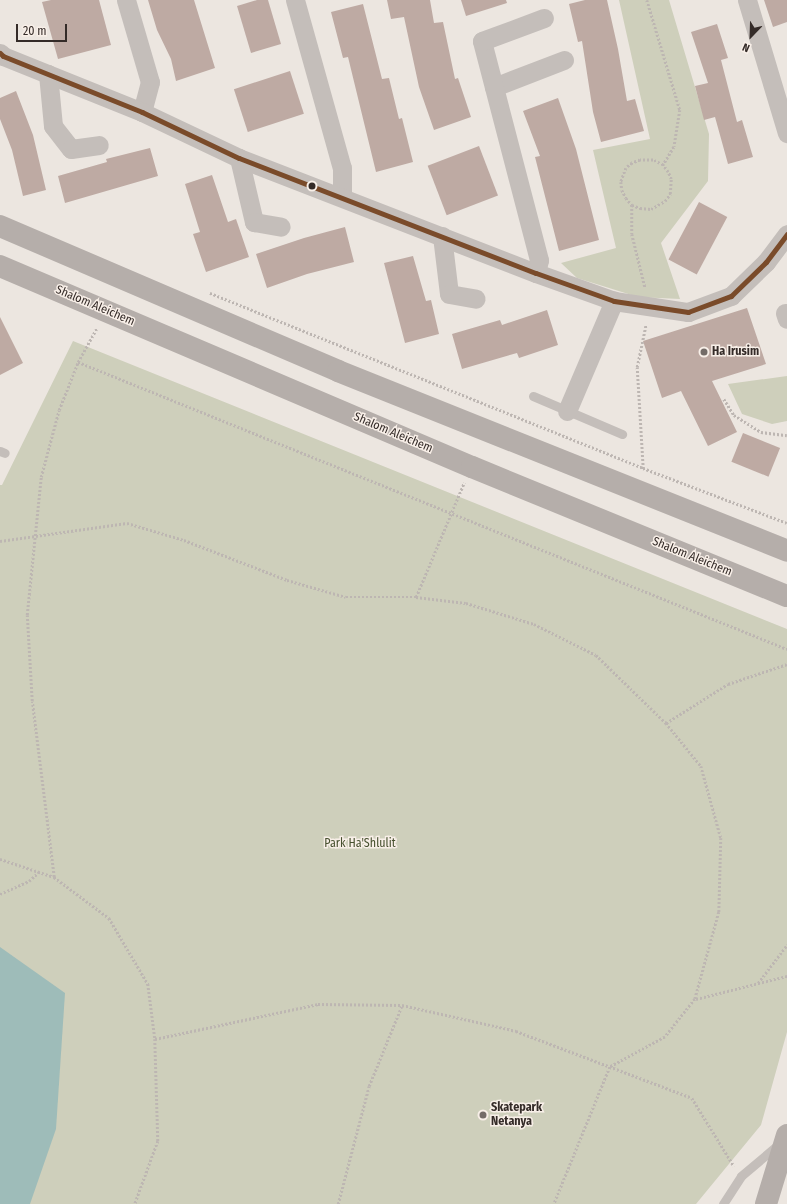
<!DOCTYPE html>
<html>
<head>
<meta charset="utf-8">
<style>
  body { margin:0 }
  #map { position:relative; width:787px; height:1204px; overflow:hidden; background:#ece6e0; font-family:"Fira Sans Condensed",sans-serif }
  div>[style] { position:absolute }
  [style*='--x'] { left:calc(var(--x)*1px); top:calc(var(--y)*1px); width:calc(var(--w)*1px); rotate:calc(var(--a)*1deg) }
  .green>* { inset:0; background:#cecfbb }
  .water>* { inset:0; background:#9ebcb9 }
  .building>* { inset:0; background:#beaaa3; transform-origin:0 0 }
  .path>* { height:2.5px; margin-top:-1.25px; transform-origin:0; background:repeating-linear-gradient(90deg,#bdb6b2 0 2px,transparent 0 4px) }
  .lane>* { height:9px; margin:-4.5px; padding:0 4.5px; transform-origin:4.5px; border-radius:4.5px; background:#c4beba }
  .street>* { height:19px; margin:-9.5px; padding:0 9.5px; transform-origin:9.5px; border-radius:9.5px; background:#c4beba }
  .secondary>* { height:22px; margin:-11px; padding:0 11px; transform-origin:11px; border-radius:11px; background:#b5aeaa }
  .bus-1>* { height:5px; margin:-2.5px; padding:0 2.5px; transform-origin:2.5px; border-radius:2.5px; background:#7a4b2a }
  .dots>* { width:11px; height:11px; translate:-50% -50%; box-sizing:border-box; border:2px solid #f8efe8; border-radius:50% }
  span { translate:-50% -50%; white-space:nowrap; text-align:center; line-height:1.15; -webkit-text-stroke:3px #f8efe8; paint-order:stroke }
  .street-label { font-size:12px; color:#342b28 }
  .poi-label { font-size:12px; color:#342b28; font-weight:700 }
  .left { translate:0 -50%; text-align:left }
  .park-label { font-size:12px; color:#46502e }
  .north { position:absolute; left:731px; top:16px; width:40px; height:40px; -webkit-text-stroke:3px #f8efe8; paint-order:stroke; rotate:203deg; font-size:11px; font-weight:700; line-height:16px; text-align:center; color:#342b28 }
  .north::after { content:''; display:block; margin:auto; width:14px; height:18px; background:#342b28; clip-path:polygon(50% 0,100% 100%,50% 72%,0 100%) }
  .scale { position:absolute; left:16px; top:24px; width:51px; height:18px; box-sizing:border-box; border:2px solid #342b28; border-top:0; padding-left:5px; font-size:12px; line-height:14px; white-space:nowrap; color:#342b28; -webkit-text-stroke:3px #f8efe8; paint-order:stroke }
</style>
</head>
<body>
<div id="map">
  <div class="green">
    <div style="clip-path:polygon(619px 0,669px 0,709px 134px,708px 181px,661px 243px,680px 299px,638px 297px,577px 278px,561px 263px,616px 248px,593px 150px,650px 139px)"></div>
    <div style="clip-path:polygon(73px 341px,787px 629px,787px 1032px,761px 1125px,696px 1204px,0 1204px,0 485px,2px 485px)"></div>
    <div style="clip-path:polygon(787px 376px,787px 421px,772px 424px,742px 414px,728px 384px)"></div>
  </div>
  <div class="water">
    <div style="clip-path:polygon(0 947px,65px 993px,56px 1129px,30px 1204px,0 1204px)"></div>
  </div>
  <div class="building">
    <div style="clip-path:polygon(51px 0,99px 0,111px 45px,58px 59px,42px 2px)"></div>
    <div style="clip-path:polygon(148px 0,194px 0,215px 68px,176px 81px,171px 59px,157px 30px)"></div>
    <div style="clip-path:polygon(257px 0,268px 0,281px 44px,251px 53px,237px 6px)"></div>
    <div style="clip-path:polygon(387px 0,430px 0,434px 23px,443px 22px,455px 79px,458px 78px,471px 117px,434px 130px,419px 87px,404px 17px,391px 19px)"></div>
    <div style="clip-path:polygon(461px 0,506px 0,507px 3px,466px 16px)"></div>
    <div style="clip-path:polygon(585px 0,607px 0,618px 49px,627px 101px,635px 99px,644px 131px,601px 142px,593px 112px,582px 41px,578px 42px,569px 4px)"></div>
    <div style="clip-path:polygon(764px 0,787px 0,787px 22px,773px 27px)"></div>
    <div style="clip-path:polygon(363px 4px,382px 79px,389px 78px,399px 119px,402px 118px,413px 162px,376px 172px,348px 57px,343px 58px,331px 12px)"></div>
    <div style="clip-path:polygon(717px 24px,728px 58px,721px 60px,737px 122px,742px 120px,753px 157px,728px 164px,715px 117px,704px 120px,695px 86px,708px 83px,691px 32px)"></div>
    <div style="left:290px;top:71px;width:45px;height:59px;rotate:72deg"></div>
    <div style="clip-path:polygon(16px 91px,33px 135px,46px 190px,23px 196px,12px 150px,0 119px,0 98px)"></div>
    <div style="clip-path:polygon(558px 98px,576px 149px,599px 240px,559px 251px,535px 157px,540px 156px,523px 111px)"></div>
    <div style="left:479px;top:146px;width:53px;height:55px;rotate:69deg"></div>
    <div style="clip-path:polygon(150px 148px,158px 176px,65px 203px,58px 176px,107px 162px,106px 159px)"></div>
    <div style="clip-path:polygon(212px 175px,228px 222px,236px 219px,249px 257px,206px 272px,193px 234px,200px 232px,185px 184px)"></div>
    <div style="left:699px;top:202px;width:32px;height:65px;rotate:28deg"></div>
    <div style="clip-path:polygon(345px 227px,354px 262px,307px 274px,267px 288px,256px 254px,304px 238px)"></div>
    <div style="clip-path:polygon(413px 256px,426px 301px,431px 300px,439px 334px,405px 343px,384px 263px)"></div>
    <div style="clip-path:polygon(747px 308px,766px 364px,712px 381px,737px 432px,708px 446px,681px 391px,662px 398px,643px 341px)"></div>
    <div style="clip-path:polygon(547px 310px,558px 345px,519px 358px,517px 353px,462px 369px,452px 334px,500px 320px,502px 325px)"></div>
    <div style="clip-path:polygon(0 317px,23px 363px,0 375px)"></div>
    <div style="left:743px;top:433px;width:40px;height:31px;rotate:22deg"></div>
  </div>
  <div class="path">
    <div style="--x:647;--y:0;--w:115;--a:73.3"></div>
    <div style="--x:680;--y:110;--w:37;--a:99"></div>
    <div style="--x:674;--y:147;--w:21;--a:121"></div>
    <div style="--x:632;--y:205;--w:9;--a:21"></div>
    <div style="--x:640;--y:208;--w:11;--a:5"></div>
    <div style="--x:651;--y:209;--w:16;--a:-30"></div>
    <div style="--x:665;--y:201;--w:9;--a:-54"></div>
    <div style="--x:670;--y:194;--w:15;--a:-86"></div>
    <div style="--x:671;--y:179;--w:8;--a:-113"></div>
    <div style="--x:668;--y:172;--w:9;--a:-126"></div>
    <div style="--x:663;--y:165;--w:11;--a:-153"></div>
    <div style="--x:653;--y:160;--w:13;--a:180"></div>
    <div style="--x:640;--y:160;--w:9;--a:159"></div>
    <div style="--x:632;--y:163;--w:8;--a:140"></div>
    <div style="--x:626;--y:168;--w:15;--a:110"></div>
    <div style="--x:621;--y:182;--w:8;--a:83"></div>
    <div style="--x:622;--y:190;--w:9;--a:63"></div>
    <div style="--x:626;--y:198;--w:9;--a:49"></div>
    <div style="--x:632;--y:205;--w:29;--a:90"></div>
    <div style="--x:632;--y:234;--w:55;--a:76.2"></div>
    <div style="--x:210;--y:293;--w:467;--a:22"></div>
    <div style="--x:643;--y:468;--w:154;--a:20.9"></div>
    <div style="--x:78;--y:362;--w:765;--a:22.04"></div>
    <div style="--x:724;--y:399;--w:19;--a:58"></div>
    <div style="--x:734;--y:415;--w:32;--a:32"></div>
    <div style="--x:761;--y:432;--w:26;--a:7"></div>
    <div style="--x:643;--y:469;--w:102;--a:-93.4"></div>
    <div style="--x:637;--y:367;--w:44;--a:-78.2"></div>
    <div style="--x:0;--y:541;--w:128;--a:-8.1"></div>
    <div style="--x:127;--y:523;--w:59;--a:16.6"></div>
    <div style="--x:184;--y:540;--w:110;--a:21.2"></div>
    <div style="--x:287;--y:580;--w:61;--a:16.1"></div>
    <div style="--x:346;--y:597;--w:70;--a:0"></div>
    <div style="--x:416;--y:597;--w:50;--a:6.8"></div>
    <div style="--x:466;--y:603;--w:71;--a:17.2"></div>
    <div style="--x:534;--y:624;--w:69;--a:26.6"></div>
    <div style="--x:596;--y:655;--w:98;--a:44.2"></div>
    <div style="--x:666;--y:723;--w:55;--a:50.9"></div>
    <div style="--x:701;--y:766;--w:75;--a:74.5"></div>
    <div style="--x:721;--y:838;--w:74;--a:91.5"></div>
    <div style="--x:719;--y:912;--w:90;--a:105.4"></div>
    <div style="--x:695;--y:999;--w:48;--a:128.3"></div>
    <div style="--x:665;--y:1037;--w:63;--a:151.4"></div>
    <div style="--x:610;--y:1067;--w:148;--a:112.2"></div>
    <div style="--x:416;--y:597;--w:124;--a:-67.2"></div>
    <div style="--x:666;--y:723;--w:73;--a:-32.2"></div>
    <div style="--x:728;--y:684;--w:62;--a:-18.7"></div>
    <div style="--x:0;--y:859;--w:57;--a:18.4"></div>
    <div style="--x:54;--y:877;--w:69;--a:36.7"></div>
    <div style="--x:109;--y:918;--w:77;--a:59.4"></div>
    <div style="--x:148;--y:984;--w:55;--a:82.7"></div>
    <div style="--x:155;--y:1039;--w:102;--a:88.3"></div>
    <div style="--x:158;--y:1141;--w:67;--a:110.1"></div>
    <div style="--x:54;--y:877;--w:177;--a:-97.1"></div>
    <div style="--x:32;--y:701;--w:86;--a:-93.3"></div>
    <div style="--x:27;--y:615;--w:139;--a:-84.2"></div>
    <div style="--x:41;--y:477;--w:69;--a:-75"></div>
    <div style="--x:59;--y:410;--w:52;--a:-68.4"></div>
    <div style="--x:78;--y:362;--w:39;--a:-61"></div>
    <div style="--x:0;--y:894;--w:32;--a:-24"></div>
    <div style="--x:29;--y:881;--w:13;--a:-42"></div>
    <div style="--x:758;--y:983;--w:48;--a:-52.7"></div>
    <div style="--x:696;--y:999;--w:94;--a:-14.2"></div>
    <div style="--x:155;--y:1039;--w:167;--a:-12.1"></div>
    <div style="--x:318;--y:1004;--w:84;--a:0.7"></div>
    <div style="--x:402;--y:1005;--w:117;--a:12.8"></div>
    <div style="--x:516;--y:1031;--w:188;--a:20.8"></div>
    <div style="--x:692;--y:1098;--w:80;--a:58.3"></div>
    <div style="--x:338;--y:1204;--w:122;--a:-75.3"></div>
    <div style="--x:369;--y:1086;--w:87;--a:-67.8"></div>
  </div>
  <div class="lane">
    <div style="--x:533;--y:396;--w:97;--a:23.1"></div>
    <div style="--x:0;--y:451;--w:5;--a:22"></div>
    <div style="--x:723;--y:1204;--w:33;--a:-57"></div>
    <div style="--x:741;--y:1176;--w:50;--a:-40.1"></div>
  </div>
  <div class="street">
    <div style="--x:126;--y:0;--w:85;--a:73.7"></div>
    <div style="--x:150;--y:82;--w:31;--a:105"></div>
    <div style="--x:295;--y:0;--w:174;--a:74.4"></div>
    <div style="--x:342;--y:168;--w:29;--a:90"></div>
    <div style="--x:747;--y:0;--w:139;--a:73.3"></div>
    <div style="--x:0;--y:53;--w:4;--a:45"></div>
    <div style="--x:3;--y:56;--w:150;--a:21.9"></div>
    <div style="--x:142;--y:112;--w:107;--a:25.4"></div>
    <div style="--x:239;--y:158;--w:318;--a:21.2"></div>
    <div style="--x:536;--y:273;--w:83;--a:19.7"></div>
    <div style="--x:614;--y:301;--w:75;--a:8.5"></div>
    <div style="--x:688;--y:312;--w:46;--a:-20.4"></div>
    <div style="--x:731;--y:296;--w:49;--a:-44.2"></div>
    <div style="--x:766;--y:262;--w:35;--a:-53"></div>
    <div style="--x:48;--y:74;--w:52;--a:84.5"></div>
    <div style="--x:53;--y:126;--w:29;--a:52"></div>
    <div style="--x:71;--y:149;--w:28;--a:-8"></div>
    <div style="--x:494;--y:87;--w:75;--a:-21.1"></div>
    <div style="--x:239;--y:158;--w:66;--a:76.8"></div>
    <div style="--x:254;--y:222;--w:27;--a:10"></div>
    <div style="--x:442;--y:236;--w:58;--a:83.1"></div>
    <div style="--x:449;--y:294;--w:27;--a:10"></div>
    <div style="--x:536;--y:273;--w:13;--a:-77"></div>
    <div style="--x:539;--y:260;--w:226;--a:-104.6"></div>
    <div style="--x:482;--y:41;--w:66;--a:-20.4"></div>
    <div style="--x:785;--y:313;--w:6;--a:72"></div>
    <div style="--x:567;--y:411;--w:120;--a:-66.9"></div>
  </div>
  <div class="secondary">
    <div style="--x:0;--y:226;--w:368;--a:23.2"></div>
    <div style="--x:338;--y:371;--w:484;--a:21.8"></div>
    <div style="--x:0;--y:266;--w:513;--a:23.07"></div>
    <div style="--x:472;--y:467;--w:340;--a:22.3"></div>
    <div style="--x:766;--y:1204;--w:72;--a:-73.1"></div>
  </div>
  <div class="bus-1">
    <div style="--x:0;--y:53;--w:4;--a:45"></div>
    <div style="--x:3;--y:56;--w:150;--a:21.9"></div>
    <div style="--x:142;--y:112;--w:107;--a:25.4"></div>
    <div style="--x:239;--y:158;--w:318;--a:21.2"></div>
    <div style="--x:536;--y:273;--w:83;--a:19.7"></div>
    <div style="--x:614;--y:301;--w:75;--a:8.5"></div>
    <div style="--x:688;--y:312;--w:46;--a:-20.4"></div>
    <div style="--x:731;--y:296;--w:49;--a:-44.2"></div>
    <div style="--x:766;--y:262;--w:35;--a:-53"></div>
  </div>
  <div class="dots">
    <div style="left:312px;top:186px;background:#342b28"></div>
    <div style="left:704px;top:352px;background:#746c68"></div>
    <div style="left:483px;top:1115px;background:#746c68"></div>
  </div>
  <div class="street-label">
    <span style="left:95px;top:306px;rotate:23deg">Shalom Aleichem</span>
    <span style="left:393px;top:433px;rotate:23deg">Shalom Aleichem</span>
    <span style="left:692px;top:557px;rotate:22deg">Shalom Aleichem</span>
  </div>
  <div class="poi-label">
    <span class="left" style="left:712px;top:352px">Ha Irusim</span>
    <span class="left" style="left:491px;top:1115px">Skatepark<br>Netanya</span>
  </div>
  <div class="park-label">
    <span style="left:360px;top:844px">Park Ha'Shlulit</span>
  </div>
  <div class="north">N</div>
  <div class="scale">20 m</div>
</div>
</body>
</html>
